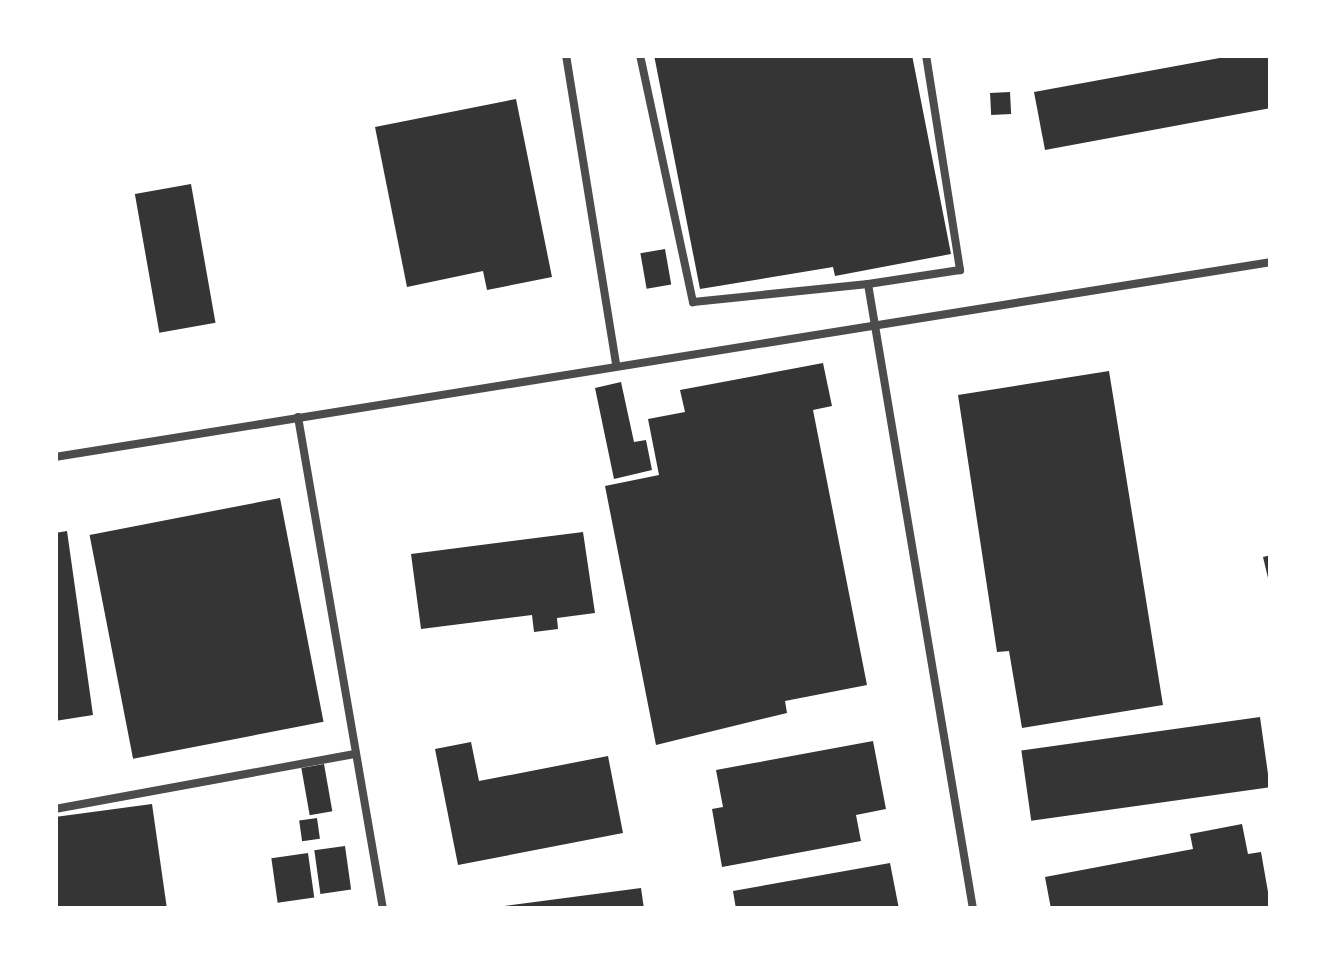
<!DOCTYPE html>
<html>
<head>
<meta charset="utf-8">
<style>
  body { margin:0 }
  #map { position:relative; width:1326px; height:964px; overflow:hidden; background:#fff; font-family:Ubuntu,sans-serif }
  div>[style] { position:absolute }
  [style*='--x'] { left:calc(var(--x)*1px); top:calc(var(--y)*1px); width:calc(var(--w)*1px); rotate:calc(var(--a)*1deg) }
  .building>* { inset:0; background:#353535; transform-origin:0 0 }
  .service>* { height:8px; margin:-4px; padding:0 4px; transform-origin:4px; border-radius:4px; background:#4c4c4c }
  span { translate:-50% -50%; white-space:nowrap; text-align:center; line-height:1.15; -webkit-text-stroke:8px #fff; paint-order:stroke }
  .frame { position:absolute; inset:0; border:58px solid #fff; pointer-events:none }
</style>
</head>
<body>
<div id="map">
  <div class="building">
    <div style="clip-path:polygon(654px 55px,912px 55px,951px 254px,835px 276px,833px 267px,700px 289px)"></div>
    <div style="clip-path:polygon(1236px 55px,1268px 55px,1271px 108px,1045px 150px,1034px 92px)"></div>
    <div style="left:1010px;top:92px;width:22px;height:20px;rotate:87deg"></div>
    <div style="clip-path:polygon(516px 99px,552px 277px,487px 290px,483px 271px,407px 287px,375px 127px)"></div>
    <div style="left:191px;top:184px;width:141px;height:57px;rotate:80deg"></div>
    <div style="left:665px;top:249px;width:36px;height:25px;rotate:80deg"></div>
    <div style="clip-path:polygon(823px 363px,832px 406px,813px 410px,867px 685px,785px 701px,787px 713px,656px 745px,605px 486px,659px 475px,648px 419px,685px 412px,680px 390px)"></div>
    <div style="clip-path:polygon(1109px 371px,1163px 705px,1022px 728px,1009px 651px,997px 652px,958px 395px)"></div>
    <div style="clip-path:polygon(621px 382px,634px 442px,646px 440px,652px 470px,614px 479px,595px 388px)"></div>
    <div style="left:280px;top:498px;width:228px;height:194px;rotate:79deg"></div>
    <div style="clip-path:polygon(67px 531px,93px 715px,55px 721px,55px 533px)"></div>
    <div style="clip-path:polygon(583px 532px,595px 613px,557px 618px,558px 629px,534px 632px,532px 615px,421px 629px,411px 554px)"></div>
    <div style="clip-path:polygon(1271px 555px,1271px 577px,1268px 578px,1263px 557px)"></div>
    <div style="left:1260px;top:717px;width:71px;height:241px;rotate:82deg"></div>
    <div style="clip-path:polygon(873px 741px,886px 809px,856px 815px,861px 841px,722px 867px,712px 809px,723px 807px,716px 770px)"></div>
    <div style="clip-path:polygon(471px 742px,479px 781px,608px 756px,623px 833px,458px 865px,435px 749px)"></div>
    <div style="left:324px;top:764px;width:48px;height:23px;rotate:80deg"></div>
    <div style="clip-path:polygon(152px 804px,167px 909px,55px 909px,55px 817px)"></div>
    <div style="left:317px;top:818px;width:21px;height:18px;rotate:82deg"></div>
    <div style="clip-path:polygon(1242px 824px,1248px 854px,1261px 852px,1271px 909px,1051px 909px,1045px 877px,1193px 849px,1190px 834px)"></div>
    <div style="left:345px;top:846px;width:44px;height:31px;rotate:82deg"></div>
    <div style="left:308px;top:853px;width:45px;height:37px;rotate:82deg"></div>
    <div style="clip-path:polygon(890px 863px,899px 909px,736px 909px,733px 891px)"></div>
    <div style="clip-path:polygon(641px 888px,644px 909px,497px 909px,497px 907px)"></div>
  </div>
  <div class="service">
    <div style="--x:566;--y:55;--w:313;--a:80.8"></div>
    <div style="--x:640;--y:55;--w:253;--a:77.9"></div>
    <div style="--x:693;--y:302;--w:176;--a:-5.9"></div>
    <div style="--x:926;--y:55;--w:218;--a:81"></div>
    <div style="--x:960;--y:270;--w:93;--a:171.3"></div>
    <div style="--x:868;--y:284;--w:634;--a:80.46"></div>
    <div style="--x:298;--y:417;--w:499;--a:80.2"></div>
    <div style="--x:55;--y:457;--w:1232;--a:-9.11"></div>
    <div style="--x:55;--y:809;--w:306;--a:-10.4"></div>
  </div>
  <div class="frame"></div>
</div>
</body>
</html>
